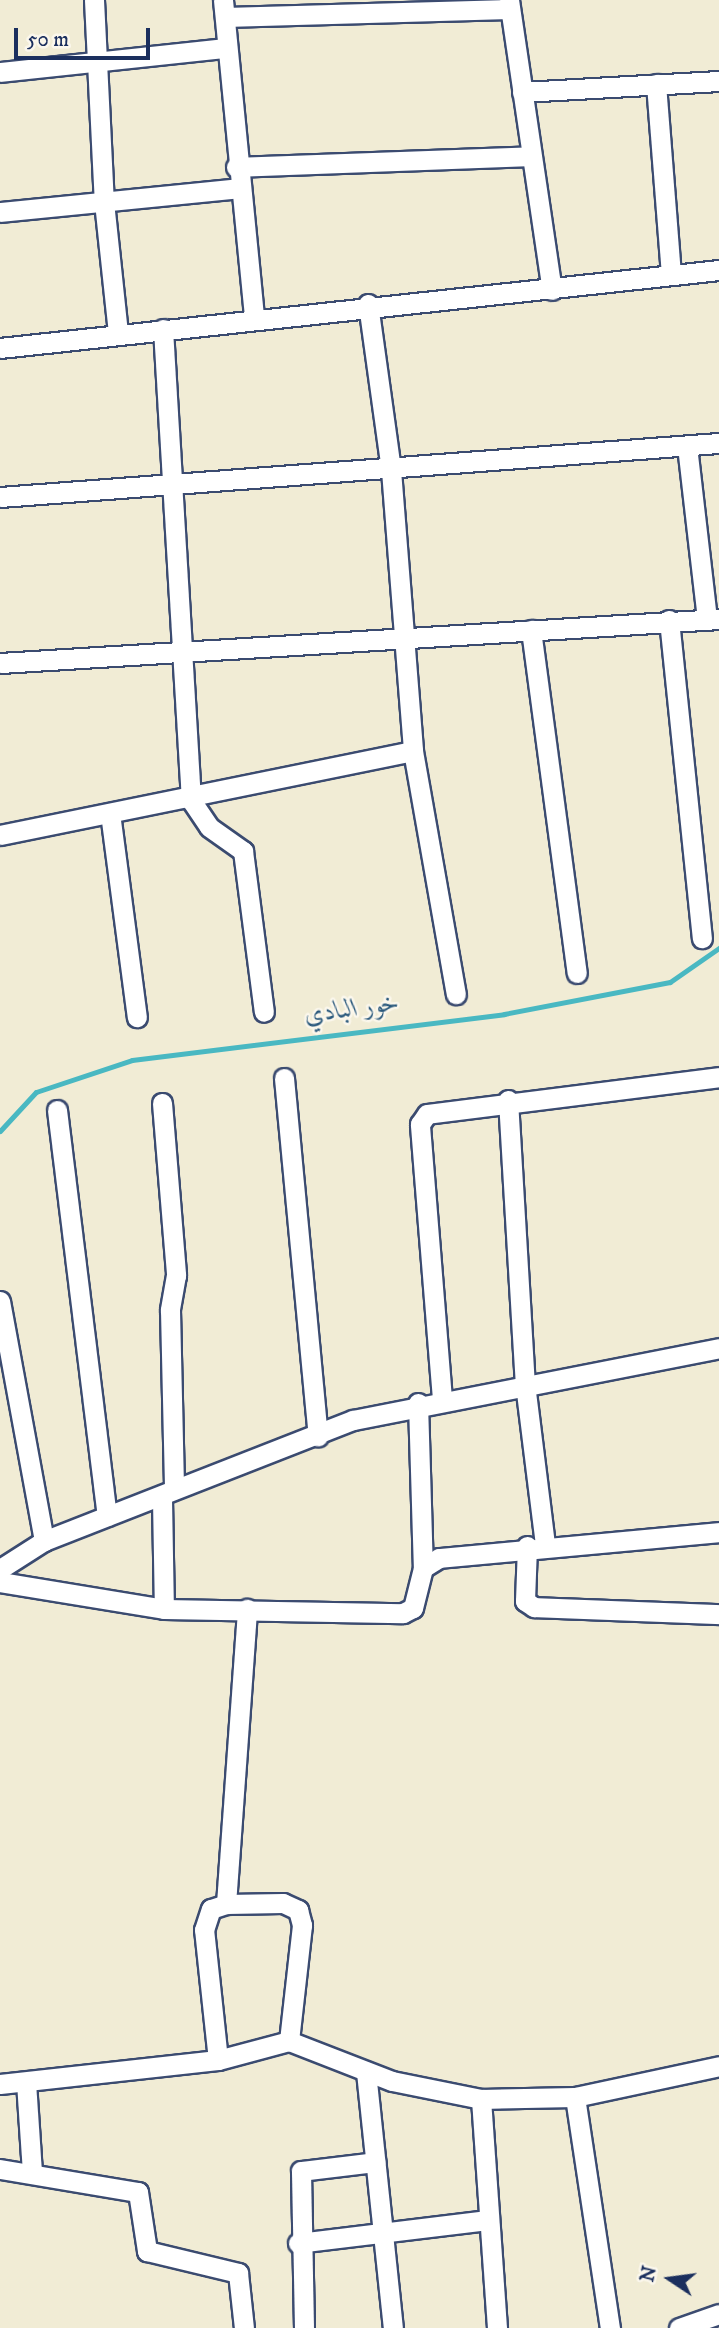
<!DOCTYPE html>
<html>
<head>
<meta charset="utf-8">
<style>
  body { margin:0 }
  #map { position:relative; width:719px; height:2328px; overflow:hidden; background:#f1ecd5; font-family:"IM FELL DW Pica",Amiri,serif }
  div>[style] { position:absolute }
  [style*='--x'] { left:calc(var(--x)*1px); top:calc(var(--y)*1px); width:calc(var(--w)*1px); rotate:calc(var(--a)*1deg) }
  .stream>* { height:5px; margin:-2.5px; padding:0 2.5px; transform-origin:2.5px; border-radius:2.5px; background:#49b8c2 }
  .roads { filter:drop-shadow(2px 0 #3b4b70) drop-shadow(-2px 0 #3b4b70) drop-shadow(0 2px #3b4b70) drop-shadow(0 -2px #3b4b70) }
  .minor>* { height:19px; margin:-9.5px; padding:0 9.5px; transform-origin:9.5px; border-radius:9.5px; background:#fff }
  span { translate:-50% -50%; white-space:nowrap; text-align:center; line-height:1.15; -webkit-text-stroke:5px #fbf7ec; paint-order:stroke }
  .water-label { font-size:26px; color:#29587c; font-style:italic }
  .north { position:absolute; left:635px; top:2244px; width:70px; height:70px; -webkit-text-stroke:5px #fbf7ec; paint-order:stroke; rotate:283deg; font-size:19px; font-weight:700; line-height:28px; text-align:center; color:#1b2f5e }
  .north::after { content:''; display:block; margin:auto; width:24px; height:32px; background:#1b2f5e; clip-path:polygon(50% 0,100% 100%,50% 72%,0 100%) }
  .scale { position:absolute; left:14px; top:28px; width:136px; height:32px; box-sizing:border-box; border:4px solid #1b2f5e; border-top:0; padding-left:9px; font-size:21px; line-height:24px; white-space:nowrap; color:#1b2f5e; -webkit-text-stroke:5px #fbf7ec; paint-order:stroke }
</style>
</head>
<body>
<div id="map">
  <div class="stream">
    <div style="--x:0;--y:1131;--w:53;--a:-47.3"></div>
    <div style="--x:36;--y:1092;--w:101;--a:-18.4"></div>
    <div style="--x:132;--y:1060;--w:375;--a:-7"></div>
    <div style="--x:504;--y:1014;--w:169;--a:-10.9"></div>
    <div style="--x:670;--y:982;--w:60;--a:-34.8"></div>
  </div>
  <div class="roads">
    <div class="minor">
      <div style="--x:94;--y:0;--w:202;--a:87.2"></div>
      <div style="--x:104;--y:202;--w:133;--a:83.9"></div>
      <div style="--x:223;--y:0;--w:318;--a:84.4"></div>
      <div style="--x:509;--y:0;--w:293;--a:81.6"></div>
      <div style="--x:225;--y:17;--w:284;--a:-1.6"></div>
      <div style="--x:0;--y:72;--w:227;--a:-6.1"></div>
      <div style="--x:656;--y:84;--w:191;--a:85.5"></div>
      <div style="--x:522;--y:92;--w:197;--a:-3.2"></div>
      <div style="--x:236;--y:167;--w:294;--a:-2.1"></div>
      <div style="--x:0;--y:212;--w:240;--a:-5.7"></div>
      <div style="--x:368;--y:304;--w:168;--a:82.1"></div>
      <div style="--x:391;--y:470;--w:282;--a:85.5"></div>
      <div style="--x:413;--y:751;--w:247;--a:80"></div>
      <div style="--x:163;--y:329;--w:472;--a:86.6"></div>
      <div style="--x:191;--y:800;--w:32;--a:56"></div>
      <div style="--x:209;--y:827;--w:42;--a:35.2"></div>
      <div style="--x:243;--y:851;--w:162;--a:82.6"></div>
      <div style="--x:0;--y:348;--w:723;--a:-6.19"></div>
      <div style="--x:687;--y:446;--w:173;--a:83.4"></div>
      <div style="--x:0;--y:497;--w:721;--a:-4.3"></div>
      <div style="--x:669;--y:620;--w:320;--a:84.1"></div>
      <div style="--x:531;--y:630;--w:346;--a:82.4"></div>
      <div style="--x:0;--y:663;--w:720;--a:-3.5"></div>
      <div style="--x:110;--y:813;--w:206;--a:82.5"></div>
      <div style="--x:0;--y:835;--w:421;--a:-11.5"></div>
      <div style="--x:284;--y:1078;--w:360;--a:84.6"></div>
      <div style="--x:508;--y:1100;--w:285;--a:86.6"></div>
      <div style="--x:525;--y:1384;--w:162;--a:82.9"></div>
      <div style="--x:162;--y:1103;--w:173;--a:85.3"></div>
      <div style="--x:176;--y:1275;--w:36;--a:100"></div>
      <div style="--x:170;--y:1310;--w:179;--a:88.7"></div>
      <div style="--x:57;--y:1110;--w:409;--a:83"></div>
      <div style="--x:0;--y:1301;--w:244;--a:79.6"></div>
      <div style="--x:442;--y:1399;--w:276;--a:-94.6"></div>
      <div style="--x:420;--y:1124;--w:12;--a:-55"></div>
      <div style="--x:427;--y:1114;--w:294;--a:-7.2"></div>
      <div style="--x:418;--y:1403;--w:165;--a:88.3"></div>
      <div style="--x:162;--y:1499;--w:110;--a:89"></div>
      <div style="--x:527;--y:1546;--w:55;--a:92.1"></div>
      <div style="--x:525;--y:1601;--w:11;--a:34"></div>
      <div style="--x:534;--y:1607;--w:185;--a:2.2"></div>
      <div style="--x:0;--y:1569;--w:52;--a:-32.5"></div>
      <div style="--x:44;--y:1541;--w:332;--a:-21.4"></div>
      <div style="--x:353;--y:1420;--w:373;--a:-11.1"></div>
      <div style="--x:0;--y:1582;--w:166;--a:9.3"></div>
      <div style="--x:164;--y:1609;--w:239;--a:1"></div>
      <div style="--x:403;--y:1613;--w:11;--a:-27"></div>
      <div style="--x:413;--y:1608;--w:41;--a:-76"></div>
      <div style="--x:423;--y:1568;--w:19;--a:-32"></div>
      <div style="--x:439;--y:1558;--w:281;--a:-5.3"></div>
      <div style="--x:226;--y:1904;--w:296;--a:-85.9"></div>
      <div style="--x:218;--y:2060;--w:131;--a:-96.1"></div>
      <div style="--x:204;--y:1930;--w:22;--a:-72"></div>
      <div style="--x:211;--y:1909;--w:16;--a:-18"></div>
      <div style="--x:226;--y:1904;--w:57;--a:-1"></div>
      <div style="--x:283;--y:1903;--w:17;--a:25"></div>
      <div style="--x:298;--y:1910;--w:16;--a:75"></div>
      <div style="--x:302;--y:1925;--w:117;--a:96.4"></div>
      <div style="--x:366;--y:2072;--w:257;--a:84"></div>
      <div style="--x:26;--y:2082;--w:91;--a:86.2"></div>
      <div style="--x:0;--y:2084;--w:219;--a:-6.3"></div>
      <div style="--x:218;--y:2060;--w:73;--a:-15"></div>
      <div style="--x:289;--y:2041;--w:110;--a:21.2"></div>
      <div style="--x:392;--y:2081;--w:91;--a:11.4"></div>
      <div style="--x:481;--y:2099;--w:94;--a:-1.2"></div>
      <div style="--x:575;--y:2097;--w:147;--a:-12.1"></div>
      <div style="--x:575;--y:2097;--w:234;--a:81.4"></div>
      <div style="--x:481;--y:2099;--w:230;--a:86"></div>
      <div style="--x:0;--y:2169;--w:140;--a:9.5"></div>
      <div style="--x:138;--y:2192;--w:60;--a:81.3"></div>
      <div style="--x:147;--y:2251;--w:94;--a:13.6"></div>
      <div style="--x:238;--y:2273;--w:55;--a:83.8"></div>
      <div style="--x:298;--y:2243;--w:192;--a:-6.9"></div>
      <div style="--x:304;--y:2328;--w:157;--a:-91.1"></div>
      <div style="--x:301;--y:2171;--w:75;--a:-6.9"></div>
      <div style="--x:679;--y:2328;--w:42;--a:-19.3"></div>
    </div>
  </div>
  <div class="water-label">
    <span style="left:352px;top:1009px;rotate:-8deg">خور البادي</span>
  </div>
  <div class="north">N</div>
  <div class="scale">50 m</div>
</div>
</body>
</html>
